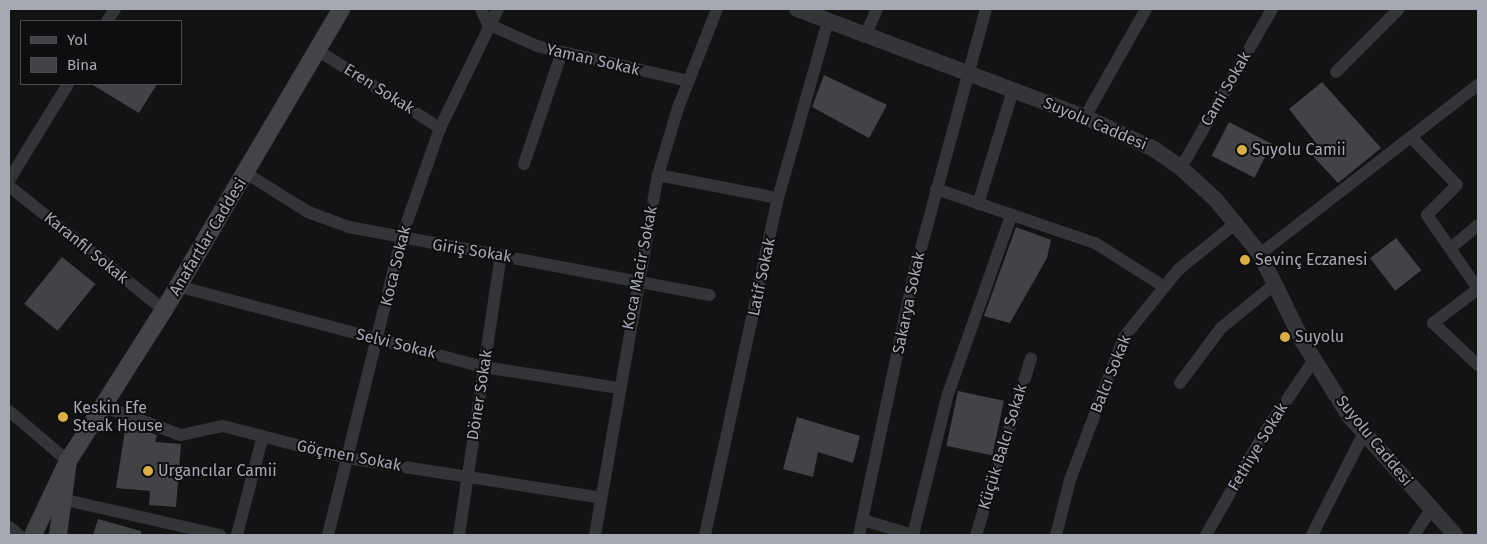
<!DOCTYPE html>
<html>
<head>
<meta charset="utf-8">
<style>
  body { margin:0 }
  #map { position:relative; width:1487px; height:544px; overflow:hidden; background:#131314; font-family:"Fira Sans",sans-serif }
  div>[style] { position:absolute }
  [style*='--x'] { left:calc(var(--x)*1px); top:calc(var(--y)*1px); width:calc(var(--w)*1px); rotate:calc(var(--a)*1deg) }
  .building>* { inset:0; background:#424347; transform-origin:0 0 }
  .minor>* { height:12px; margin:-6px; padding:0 6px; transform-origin:6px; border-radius:6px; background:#343538 }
  .tertiary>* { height:16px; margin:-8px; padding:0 8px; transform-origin:8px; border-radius:8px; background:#343538 }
  .secondary>* { height:18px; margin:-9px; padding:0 9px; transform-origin:9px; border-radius:9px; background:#424448 }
  .dots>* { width:14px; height:14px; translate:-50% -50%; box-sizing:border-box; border:2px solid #0e0e0f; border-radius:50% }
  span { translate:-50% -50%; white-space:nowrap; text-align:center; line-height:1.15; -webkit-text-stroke:4px #0e0e0f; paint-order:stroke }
  .street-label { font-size:16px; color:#a6a9b3 }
  .poi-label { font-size:16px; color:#a6a9b3 }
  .left { translate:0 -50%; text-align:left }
  .frame { position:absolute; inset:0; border:10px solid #a6a9b3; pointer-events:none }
  .legend { position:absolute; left:20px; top:20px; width:162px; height:65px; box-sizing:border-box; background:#0e0e0f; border:1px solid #4b4c51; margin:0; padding:6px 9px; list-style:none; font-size:15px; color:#a6a9b3 }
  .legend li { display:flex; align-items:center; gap:10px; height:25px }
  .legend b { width:25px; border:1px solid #4b4c51 }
</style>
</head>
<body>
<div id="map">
  <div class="building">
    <div style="clip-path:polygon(824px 75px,887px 105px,869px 138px,812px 107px)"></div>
    <div style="clip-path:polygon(1322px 82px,1381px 148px,1338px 183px,1312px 155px,1320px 148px,1289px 109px)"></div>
    <div style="clip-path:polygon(91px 84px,157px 84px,139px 113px)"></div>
    <div style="left:1229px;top:122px;width:48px;height:38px;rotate:27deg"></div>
    <div style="clip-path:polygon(1016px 227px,1051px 240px,1047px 258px,1010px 323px,984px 316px)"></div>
    <div style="left:1396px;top:238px;width:41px;height:33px;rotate:52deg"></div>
    <div style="left:62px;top:257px;width:43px;height:60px;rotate:39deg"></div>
    <div style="left:958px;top:391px;width:47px;height:56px;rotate:12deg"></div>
    <div style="clip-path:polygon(797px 417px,860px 436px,853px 463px,818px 452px,813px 477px,783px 469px)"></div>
    <div style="clip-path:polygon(126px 424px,157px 435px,155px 442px,181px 444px,176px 507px,149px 505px,150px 491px,116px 488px)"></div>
    <div style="clip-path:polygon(98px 519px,141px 531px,141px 535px,93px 535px)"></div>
  </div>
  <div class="minor">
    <div style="--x:481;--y:9;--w:17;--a:65"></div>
    <div style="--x:488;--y:24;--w:54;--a:24.2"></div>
    <div style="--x:537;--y:46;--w:156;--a:13"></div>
    <div style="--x:107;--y:21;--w:14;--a:-56"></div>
    <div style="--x:865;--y:37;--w:30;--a:-67"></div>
    <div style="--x:317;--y:50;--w:146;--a:32.4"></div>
    <div style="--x:1336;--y:72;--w:89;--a:-45"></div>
    <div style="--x:1085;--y:117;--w:124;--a:-60.5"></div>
    <div style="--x:1411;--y:137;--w:66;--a:46.2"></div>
    <div style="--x:1457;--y:185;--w:42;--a:135"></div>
    <div style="--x:1427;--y:215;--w:90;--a:55.4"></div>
    <div style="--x:524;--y:164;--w:115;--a:-71.3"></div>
    <div style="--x:1181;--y:168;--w:183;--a:-60.2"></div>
    <div style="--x:246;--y:173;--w:73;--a:32.2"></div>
    <div style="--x:308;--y:212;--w:44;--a:20.1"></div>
    <div style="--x:349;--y:227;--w:367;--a:10.7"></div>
    <div style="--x:658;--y:175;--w:122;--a:10.9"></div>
    <div style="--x:9;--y:180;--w:113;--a:-58.4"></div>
    <div style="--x:9;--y:186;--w:198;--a:38.7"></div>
    <div style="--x:936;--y:189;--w:168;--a:18.8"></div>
    <div style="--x:1095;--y:243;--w:80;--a:32.3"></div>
    <div style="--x:978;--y:204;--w:119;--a:-72.9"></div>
    <div style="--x:1452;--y:247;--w:34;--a:-40"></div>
    <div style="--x:1260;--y:254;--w:276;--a:-37.8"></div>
    <div style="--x:177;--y:286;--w:318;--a:14.8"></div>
    <div style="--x:484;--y:367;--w:136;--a:8.9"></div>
    <div style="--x:1478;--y:289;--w:56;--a:142.9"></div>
    <div style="--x:1433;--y:323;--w:62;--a:43"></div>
    <div style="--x:1180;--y:383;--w:69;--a:-53.3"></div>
    <div style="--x:1221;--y:328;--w:70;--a:-39.2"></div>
    <div style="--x:102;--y:406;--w:84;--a:20.2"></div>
    <div style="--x:181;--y:435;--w:43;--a:-12.1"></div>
    <div style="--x:223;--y:426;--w:128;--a:14.5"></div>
    <div style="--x:347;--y:458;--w:257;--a:8.9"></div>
    <div style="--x:9;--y:411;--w:77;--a:40.3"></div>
    <div style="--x:66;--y:500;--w:158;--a:12.8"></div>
    <div style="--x:863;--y:520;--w:52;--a:16.7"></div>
    <div style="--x:9;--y:527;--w:13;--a:39"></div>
    <div style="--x:237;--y:535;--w:99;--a:-75.4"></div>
    <div style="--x:328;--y:535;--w:305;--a:-76.1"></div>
    <div style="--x:401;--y:239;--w:118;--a:-70.6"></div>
    <div style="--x:440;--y:128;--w:132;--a:-64"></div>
    <div style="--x:459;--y:535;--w:283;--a:-81.5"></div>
    <div style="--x:595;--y:535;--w:365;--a:-80.1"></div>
    <div style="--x:658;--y:175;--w:70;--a:-73.4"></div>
    <div style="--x:678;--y:108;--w:106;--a:-68.5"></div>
    <div style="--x:705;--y:535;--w:345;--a:-77.8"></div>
    <div style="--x:778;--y:198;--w:184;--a:-74.2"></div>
    <div style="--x:859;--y:535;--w:267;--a:-78.1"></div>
    <div style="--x:914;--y:274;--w:275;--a:-74.8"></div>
    <div style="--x:913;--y:535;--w:145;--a:-76.1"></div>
    <div style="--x:948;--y:394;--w:189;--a:-70.5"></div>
    <div style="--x:976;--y:535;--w:185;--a:-72.7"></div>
    <div style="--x:1056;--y:535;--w:57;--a:-75.7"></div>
    <div style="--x:1070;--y:480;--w:153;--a:-69.3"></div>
    <div style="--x:1124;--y:337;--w:86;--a:-51.1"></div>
    <div style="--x:1178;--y:270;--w:76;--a:-39.1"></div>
    <div style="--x:1206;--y:535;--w:119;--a:-60.2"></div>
    <div style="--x:1265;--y:432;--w:87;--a:-55.8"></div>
    <div style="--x:1312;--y:535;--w:114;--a:-63"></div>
    <div style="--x:1414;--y:535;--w:30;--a:-56"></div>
  </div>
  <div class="tertiary">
    <div style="--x:797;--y:9;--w:308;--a:20.6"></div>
    <div style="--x:1085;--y:117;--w:76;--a:24.9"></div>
    <div style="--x:1154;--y:149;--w:33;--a:35"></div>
    <div style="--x:1181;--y:168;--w:47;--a:42.4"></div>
    <div style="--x:1216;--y:200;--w:70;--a:50.8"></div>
    <div style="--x:1260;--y:254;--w:98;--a:64"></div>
    <div style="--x:1303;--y:342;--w:89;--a:57.9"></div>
    <div style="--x:1350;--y:417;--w:158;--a:48.3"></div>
  </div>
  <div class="secondary">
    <div style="--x:68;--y:461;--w:179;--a:-57.6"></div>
    <div style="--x:164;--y:310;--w:349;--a:-59.5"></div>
    <div style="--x:33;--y:535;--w:82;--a:-64.7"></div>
    <div style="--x:68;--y:461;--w:75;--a:97.7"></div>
  </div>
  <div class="dots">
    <div style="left:1242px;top:150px;background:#daaf44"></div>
    <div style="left:1245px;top:260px;background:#daaf44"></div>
    <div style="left:1285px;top:337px;background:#daaf44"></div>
    <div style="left:63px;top:417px;background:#daaf44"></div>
    <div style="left:148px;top:471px;background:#daaf44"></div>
  </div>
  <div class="street-label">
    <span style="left:593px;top:60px;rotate:13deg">Yaman Sokak</span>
    <span style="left:379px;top:89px;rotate:32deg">Eren Sokak</span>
    <span style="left:1226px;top:89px;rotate:-60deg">Cami Sokak</span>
    <span style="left:1095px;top:124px;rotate:23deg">Suyolu Caddesi</span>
    <span style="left:208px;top:237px;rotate:-59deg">Anafartlar Caddesi</span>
    <span style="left:86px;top:248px;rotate:39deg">Karanfil Sokak</span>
    <span style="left:472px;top:251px;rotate:9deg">Giriş Sokak</span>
    <span style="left:396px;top:266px;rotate:-76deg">Koca Sokak</span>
    <span style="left:640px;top:268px;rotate:-79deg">Koca Macir Sokak</span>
    <span style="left:762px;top:277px;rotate:-78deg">Latif Sokak</span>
    <span style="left:909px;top:303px;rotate:-78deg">Sakarya Sokak</span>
    <span style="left:396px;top:344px;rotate:14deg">Selvi Sokak</span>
    <span style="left:1111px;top:374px;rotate:-68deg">Balcı Sokak</span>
    <span style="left:480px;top:395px;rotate:-81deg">Döner Sokak</span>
    <span style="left:1374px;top:441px;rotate:51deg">Suyolu Caddesi</span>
    <span style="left:1003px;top:447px;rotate:-73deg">Küçük Balcı Sokak</span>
    <span style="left:1258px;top:447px;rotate:-59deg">Fethiye Sokak</span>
    <span style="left:349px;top:456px;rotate:11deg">Göçmen Sokak</span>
  </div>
  <div class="poi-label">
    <span class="left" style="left:1252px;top:150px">Suyolu Camii</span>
    <span class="left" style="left:1255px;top:260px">Sevinç Eczanesi</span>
    <span class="left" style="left:1295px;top:337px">Suyolu</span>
    <span class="left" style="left:73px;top:417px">Keskin Efe<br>Steak House</span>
    <span class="left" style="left:158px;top:471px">Urgancılar Camii</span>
  </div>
  <div class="frame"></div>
  <ul class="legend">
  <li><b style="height:6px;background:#424448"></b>Yol</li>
  <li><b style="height:14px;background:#424347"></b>Bina</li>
  </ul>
</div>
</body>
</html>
